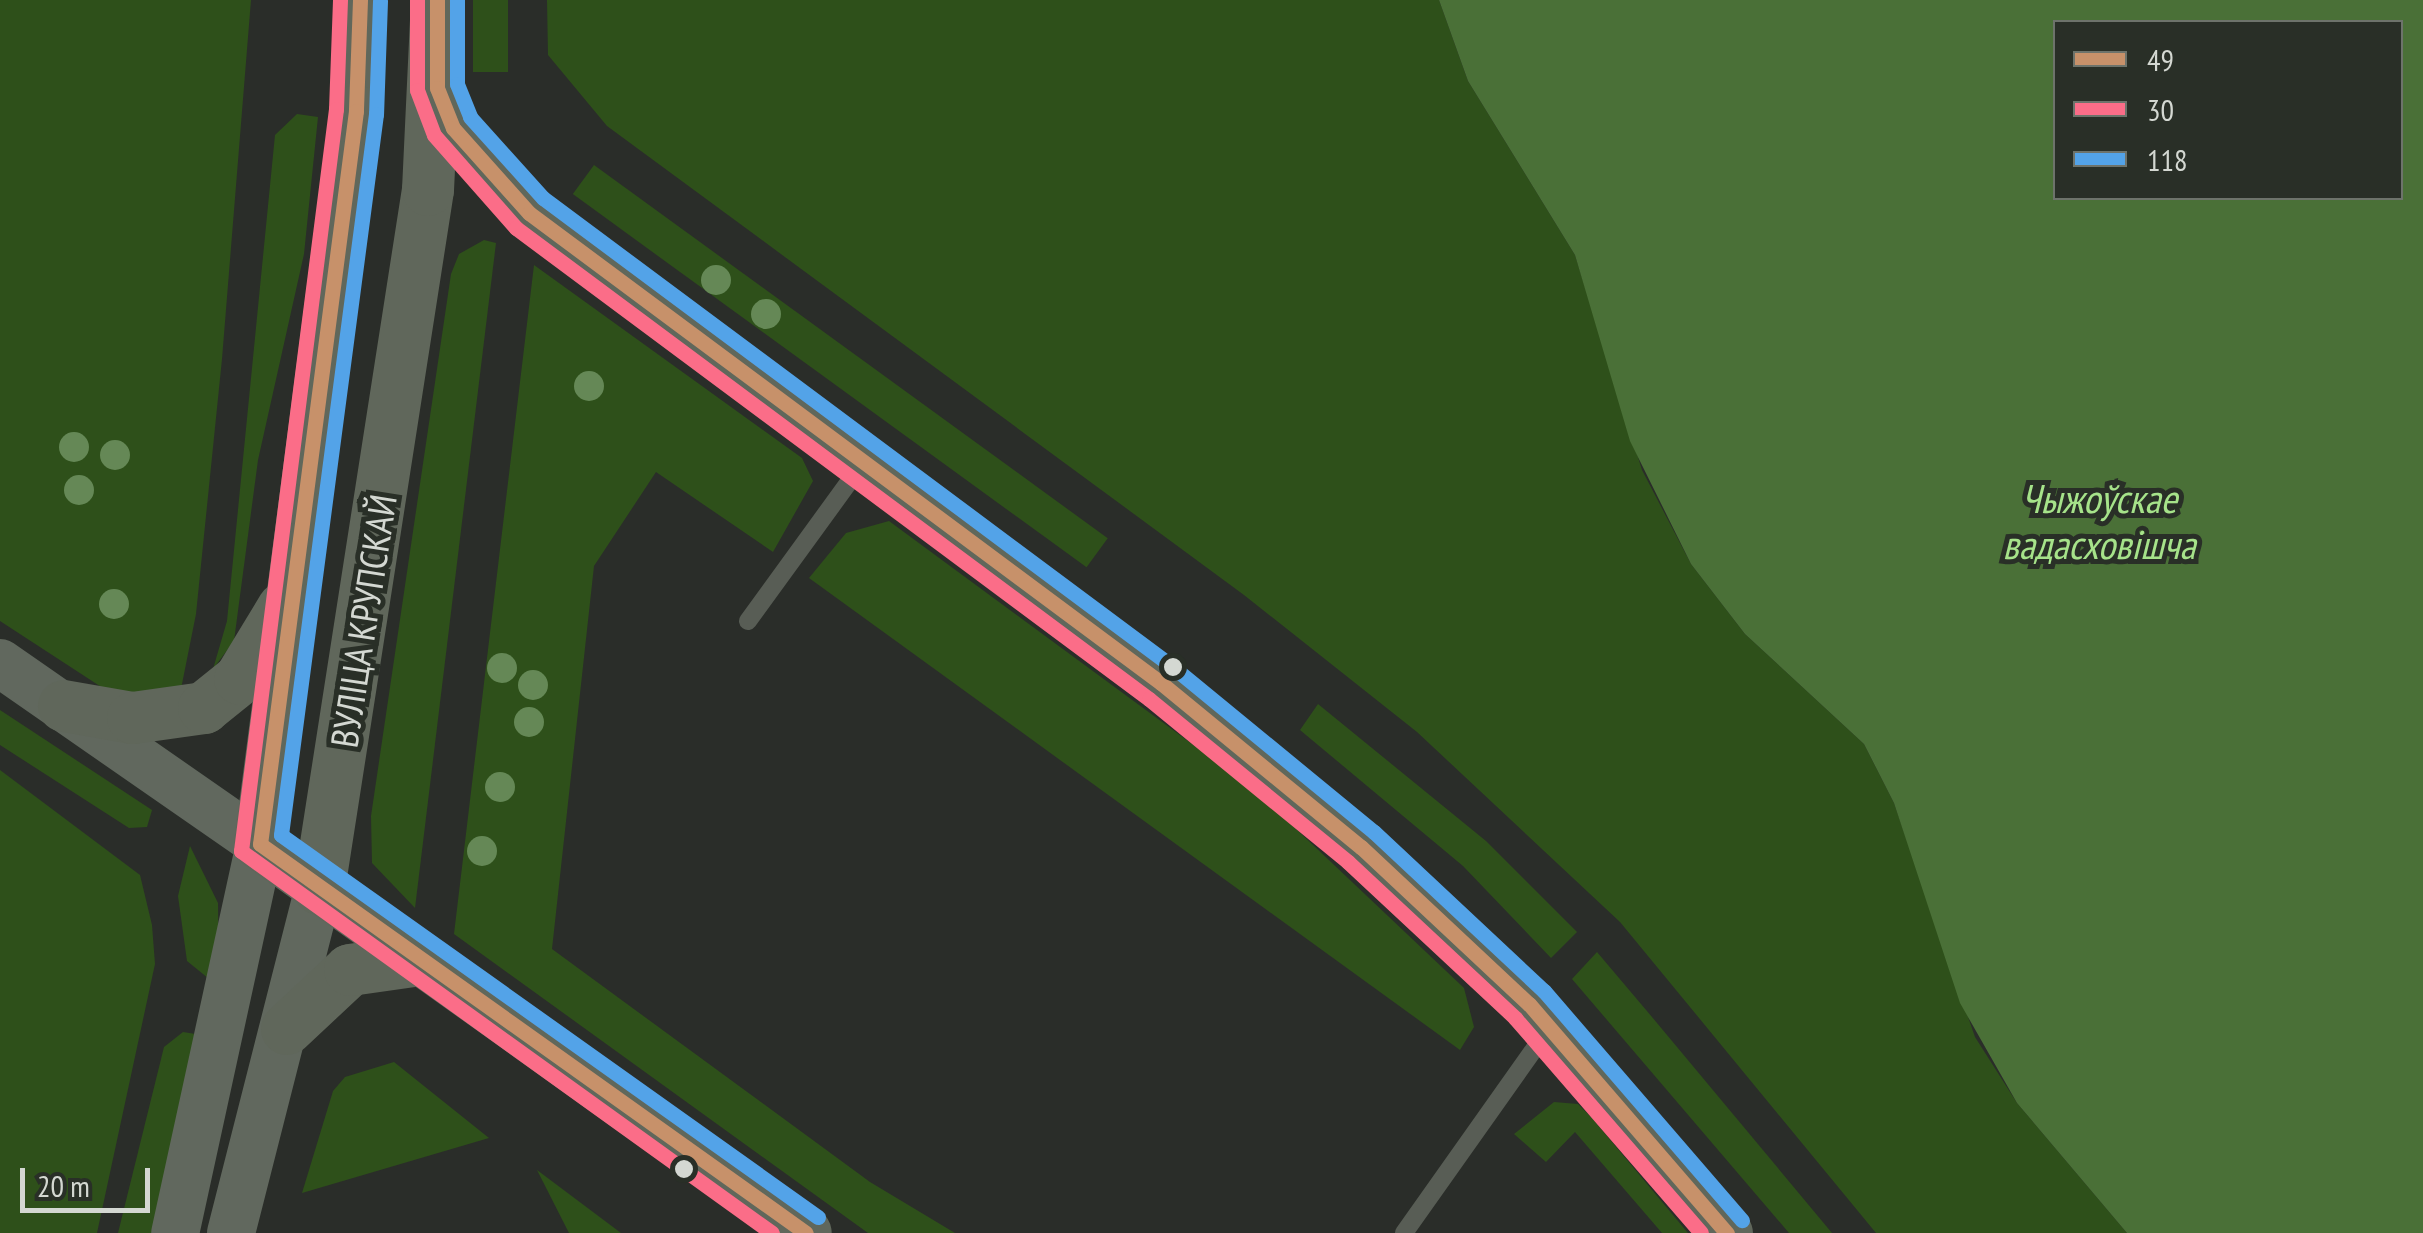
<!DOCTYPE html>
<html>
<head>
<meta charset="utf-8">
<style>
  body { margin:0 }
  #map { position:relative; width:2423px; height:1233px; overflow:hidden; background:#2a2d29; font-family:"PT Sans Narrow",sans-serif }
  div>[style] { position:absolute }
  [style*='--x'] { left:calc(var(--x)*1px); top:calc(var(--y)*1px); width:calc(var(--w)*1px); rotate:calc(var(--a)*1deg) }
  .green>* { inset:0; background:#2e501a; transform-origin:0 0 }
  .water>* { inset:0; background:#4a7037 }
  .lane>* { height:18px; margin:-9px; padding:0 9px; transform-origin:9px; border-radius:9px; background:#585d55 }
  .secondary>* { height:48px; margin:-24px; padding:0 24px; transform-origin:24px; border-radius:24px; background:#61685e }
  .primary>* { height:52px; margin:-26px; padding:0 26px; transform-origin:26px; border-radius:26px; background:#60675b }
  .bus-1>* { height:15px; margin:-7.5px; padding:0 7.5px; transform-origin:7.5px; border-radius:7.5px; background:#c7916a }
  .bus-2>* { height:15px; margin:-7.5px; padding:0 7.5px; transform-origin:7.5px; border-radius:7.5px; background:#fb6d88 }
  .bus-3>* { height:15px; margin:-7.5px; padding:0 7.5px; transform-origin:7.5px; border-radius:7.5px; background:#53a3e8 }
  .trees>* { width:30px; height:30px; margin:-15px; border-radius:50%; background:#658856 }
  .dots>* { width:28px; height:28px; translate:-50% -50%; box-sizing:border-box; border:5px solid #292f27; border-radius:50% }
  span { translate:-50% -50%; white-space:nowrap; text-align:center; line-height:1.15; -webkit-text-stroke:10px #292f27; paint-order:stroke }
  .street-label { font-size:38px; color:#d4d8d2 }
  .water-label { font-size:40px; color:#a6e38a; font-style:italic }
  .legend { position:absolute; left:2053px; top:20px; width:350px; height:180px; box-sizing:border-box; background:#292f27; border:2px solid #6d736b; margin:0; padding:12px 18px; list-style:none; font-size:30px; color:#d4d8d2 }
  .legend li { display:flex; align-items:center; gap:20px; height:50px }
  .legend b { width:50px; border:2px solid #6d736b }
  .scale { position:absolute; left:20px; top:1168px; width:130px; height:45px; box-sizing:border-box; border:5px solid #d4d8d2; border-top:0; padding-left:12px; font-size:30px; line-height:35px; white-space:nowrap; color:#d4d8d2; -webkit-text-stroke:8px #292f27; paint-order:stroke }
</style>
</head>
<body>
<div id="map">
  <div class="green">
    <div style="clip-path:polygon(0 0,251px 0,222px 359px,196px 614px,179px 699px,112px 694px,0 621px)"></div>
    <div style="left:473px;top:0;width:35px;height:72px"></div>
    <div style="clip-path:polygon(547px 0,1439px 0,1468px 81px,1575px 255px,1642px 470px,1691px 564px,1745px 634px,1864px 744px,1894px 803px,1975px 1037px,2017px 1103px,2127px 1233px,1876px 1233px,1620px 922px,1417px 732px,1244px 595px,607px 126px,548px 55px)"></div>
    <div style="clip-path:polygon(297px 114px,318px 117px,304px 254px,258px 460px,234px 641px,213px 669px,227px 621px,275px 135px)"></div>
    <div style="left:594px;top:165px;width:635px;height:36px;rotate:36deg"></div>
    <div style="clip-path:polygon(484px 240px,496px 243px,415px 908px,372px 863px,371px 816px,451px 274px,459px 254px)"></div>
    <div style="clip-path:polygon(534px 265px,802px 458px,813px 481px,773px 552px,656px 472px,594px 566px,552px 949px,870px 1182px,955px 1233px,868px 1233px,454px 934px)"></div>
    <div style="clip-path:polygon(889px 521px,1256px 791px,1464px 988px,1474px 1027px,1460px 1050px,809px 578px,846px 533px)"></div>
    <div style="clip-path:polygon(1318px 704px,1486px 841px,1577px 932px,1551px 958px,1463px 866px,1300px 730px)"></div>
    <div style="clip-path:polygon(0 710px,152px 810px,147px 827px,129px 828px,0 745px)"></div>
    <div style="clip-path:polygon(0 770px,140px 875px,152px 925px,155px 964px,97px 1233px,0 1233px)"></div>
    <div style="clip-path:polygon(190px 846px,218px 903px,219px 987px,187px 961px,178px 896px)"></div>
    <div style="clip-path:polygon(1597px 952px,1652px 1017px,1832px 1233px,1789px 1233px,1572px 979px)"></div>
    <div style="clip-path:polygon(183px 1032px,208px 1036px,160px 1233px,118px 1233px,164px 1047px)"></div>
    <div style="clip-path:polygon(394px 1062px,489px 1138px,302px 1193px,333px 1091px,345px 1077px)"></div>
    <div style="clip-path:polygon(1554px 1102px,1578px 1104px,1592px 1118px,1688px 1233px,1662px 1233px,1575px 1132px,1546px 1162px,1514px 1134px)"></div>
    <div style="clip-path:polygon(537px 1170px,621px 1233px,569px 1233px)"></div>
  </div>
  <div class="water">
    <div style="clip-path:polygon(evenodd,1439px 0,2423px 0,2423px 1233px,2127px 1233px,2017px 1103px,1960px 1003px,1894px 803px,1864px 744px,1745px 634px,1691px 564px,1630px 441px,1575px 255px,1468px 81px,1439px 0,2056px 22px,2400px 22px,2400px 198px,2056px 198px,2056px 22px)"></div>
  </div>
  <div class="lane">
    <div style="--x:748;--y:621;--w:194;--a:-54"></div>
    <div style="--x:1404;--y:1233;--w:244;--a:-54.7"></div>
  </div>
  <div class="secondary">
    <div style="--x:0;--y:663;--w:317;--a:34.8"></div>
    <div style="--x:260;--y:844;--w:398;--a:102.3"></div>
    <div style="--x:231;--y:1233;--w:355;--a:-75.7"></div>
  </div>
  <div class="primary">
    <div style="--x:360;--y:0;--w:111;--a:92.1"></div>
    <div style="--x:356;--y:111;--w:739;--a:97.46"></div>
    <div style="--x:260;--y:844;--w:670;--a:35.47"></div>
    <div style="--x:437;--y:88;--w:43;--a:68.2"></div>
    <div style="--x:453;--y:128;--w:114;--a:48.2"></div>
    <div style="--x:529;--y:213;--w:788;--a:36.64"></div>
    <div style="--x:1161;--y:683;--w:259;--a:39.4"></div>
    <div style="--x:1361;--y:847;--w:230;--a:43.1"></div>
    <div style="--x:1529;--y:1004;--w:303;--a:49.2"></div>
    <div style="--x:64;--y:706;--w:70;--a:9.9"></div>
    <div style="--x:133;--y:718;--w:72;--a:-8"></div>
    <div style="--x:204;--y:708;--w:46;--a:-38.9"></div>
    <div style="--x:240;--y:679;--w:83;--a:-58.8"></div>
    <div style="--x:319;--y:889;--w:707;--a:-81.14"></div>
    <div style="--x:428;--y:190;--w:190;--a:-87.3"></div>
    <div style="--x:287;--y:1029;--w:86;--a:-43.1"></div>
    <div style="--x:350;--y:970;--w:71;--a:-8.1"></div>
  </div>
  <div class="bus-1">
    <div style="--x:360;--y:0;--w:111;--a:92.1"></div>
    <div style="--x:356;--y:111;--w:739;--a:97.46"></div>
    <div style="--x:260;--y:844;--w:670;--a:35.47"></div>
    <div style="--x:437;--y:0;--w:88;--a:90"></div>
    <div style="--x:437;--y:88;--w:43;--a:68.2"></div>
    <div style="--x:453;--y:128;--w:114;--a:48.2"></div>
    <div style="--x:529;--y:213;--w:788;--a:36.64"></div>
    <div style="--x:1161;--y:683;--w:259;--a:39.4"></div>
    <div style="--x:1361;--y:847;--w:230;--a:43.1"></div>
    <div style="--x:1529;--y:1004;--w:303;--a:49.2"></div>
  </div>
  <div class="bus-2">
    <div style="--x:340;--y:0;--w:109;--a:92.1"></div>
    <div style="--x:336;--y:109;--w:748;--a:97.3"></div>
    <div style="--x:241;--y:851;--w:654;--a:35.73"></div>
    <div style="--x:417;--y:0;--w:90;--a:90"></div>
    <div style="--x:417;--y:90;--w:48;--a:69.3"></div>
    <div style="--x:434;--y:135;--w:124;--a:48.6"></div>
    <div style="--x:516;--y:228;--w:789;--a:36.65"></div>
    <div style="--x:1149;--y:699;--w:257;--a:39.3"></div>
    <div style="--x:1348;--y:862;--w:229;--a:43"></div>
    <div style="--x:1515;--y:1018;--w:284;--a:49.1"></div>
  </div>
  <div class="bus-3">
    <div style="--x:457;--y:0;--w:84;--a:90"></div>
    <div style="--x:457;--y:84;--w:35;--a:68"></div>
    <div style="--x:470;--y:117;--w:109;--a:48"></div>
    <div style="--x:543;--y:198;--w:785;--a:36.67"></div>
    <div style="--x:1173;--y:667;--w:260;--a:39.4"></div>
    <div style="--x:1374;--y:832;--w:233;--a:43.1"></div>
    <div style="--x:1544;--y:991;--w:303;--a:49.2"></div>
    <div style="--x:380;--y:1;--w:113;--a:92"></div>
    <div style="--x:376;--y:114;--w:727;--a:97.51"></div>
    <div style="--x:281;--y:835;--w:659;--a:35.43"></div>
  </div>
  <div class="trees">
    <div style="left:716px;top:280px"></div>
    <div style="left:766px;top:314px"></div>
    <div style="left:589px;top:386px"></div>
    <div style="left:74px;top:447px"></div>
    <div style="left:115px;top:455px"></div>
    <div style="left:79px;top:490px"></div>
    <div style="left:114px;top:604px"></div>
    <div style="left:502px;top:668px"></div>
    <div style="left:533px;top:685px"></div>
    <div style="left:529px;top:722px"></div>
    <div style="left:500px;top:787px"></div>
    <div style="left:482px;top:851px"></div>
  </div>
  <div class="dots">
    <div style="left:1173px;top:667px;background:#d4d8d2"></div>
    <div style="left:684px;top:1169px;background:#d4d8d2"></div>
  </div>
  <div class="street-label">
    <span style="left:363px;top:621px;rotate:-81deg">ВУЛІЦА КРУПСКАЙ</span>
  </div>
  <div class="water-label">
    <span style="left:2099px;top:521px">Чыжоўскае<br>вадасховішча</span>
  </div>
  <ul class="legend">
  <li><b style="height:12px;background:#c7916a"></b>49</li>
  <li><b style="height:12px;background:#fb6d88"></b>30</li>
  <li><b style="height:12px;background:#53a3e8"></b>118</li>
  </ul>
  <div class="scale">20 m</div>
</div>
</body>
</html>
